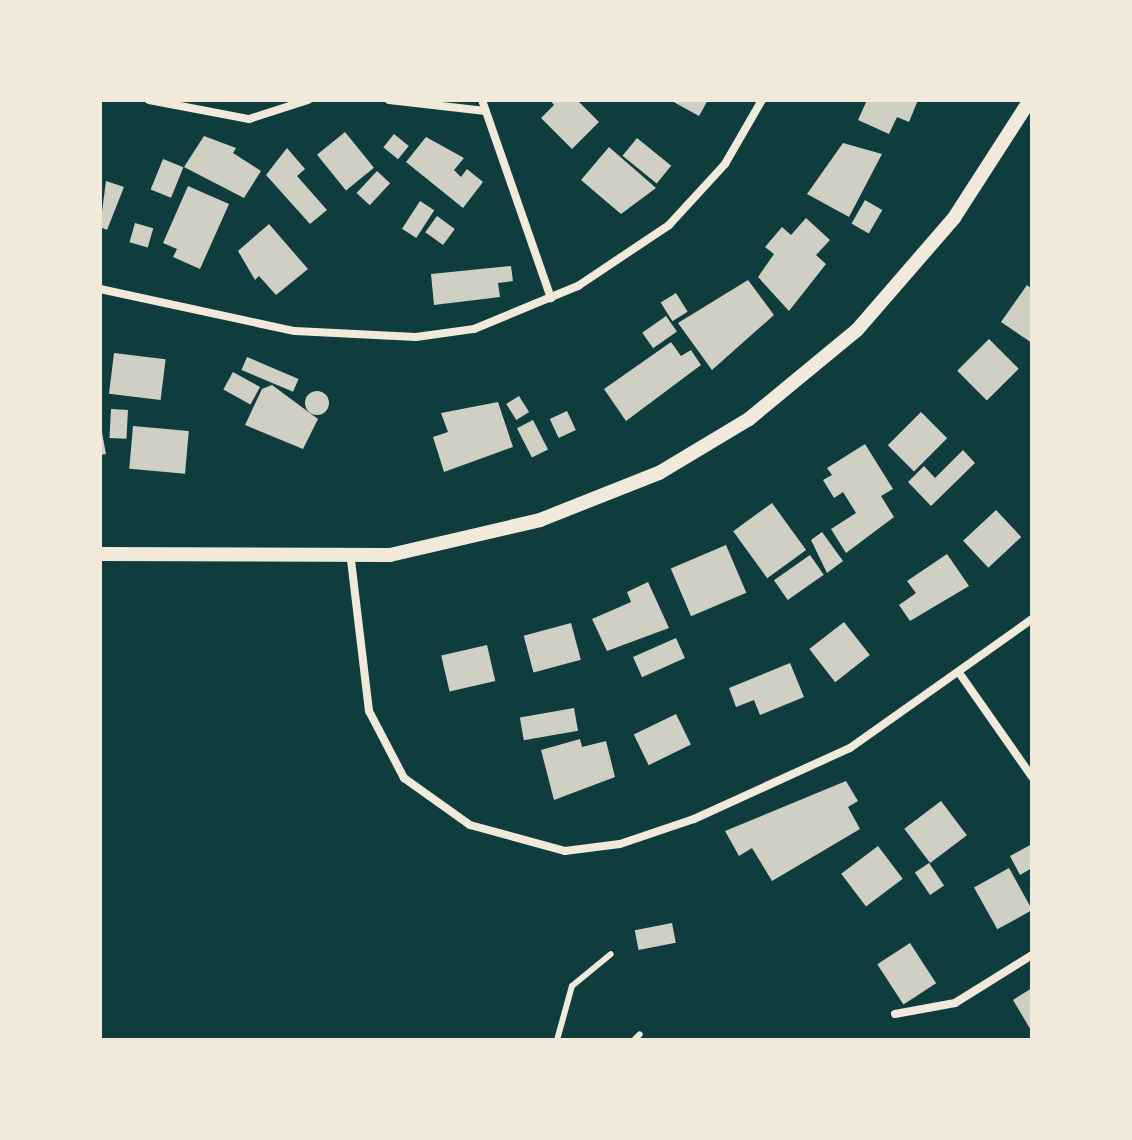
<!DOCTYPE html>
<html>
<head>
<meta charset="utf-8">
<style>
  body { margin:0 }
  #map { position:relative; width:1132px; height:1140px; overflow:hidden; background:#0f3d3e; font-family:Arial,sans-serif }
  div>[style] { position:absolute }
  [style*='--x'] { left:calc(var(--x)*1px); top:calc(var(--y)*1px); width:calc(var(--w)*1px); rotate:calc(var(--a)*1deg) }
  .building>* { inset:0; background:#cfcfc3; transform-origin:0 0 }
  .round { border-radius:50% }
  .service>* { height:6px; margin:-3px; padding:0 3px; transform-origin:3px; border-radius:3px; background:#f1e9da }
  .minor>* { height:8px; margin:-4px; padding:0 4px; transform-origin:4px; border-radius:4px; background:#f1e9da }
  .tertiary>* { height:14px; margin:-7px; padding:0 7px; transform-origin:7px; border-radius:7px; background:#f1e9da }
  span { translate:-50% -50%; white-space:nowrap; text-align:center; line-height:1.15; -webkit-text-stroke:6px #f1e9da; paint-order:stroke }
  .frame { position:absolute; inset:0; border:102px solid #f1e9da; pointer-events:none }
</style>
</head>
<body>
<div id="map">
  <div class="building">
    <div style="clip-path:polygon(550px 100px,577px 100px,599px 122px,572px 149px,541px 118px,554px 105px)"></div>
    <div style="clip-path:polygon(670px 100px,708px 100px,699px 116px)"></div>
    <div style="clip-path:polygon(867px 100px,918px 100px,909px 122px,897px 117px,889px 134px,858px 120px)"></div>
    <div style="left:345px;top:132px;width:46px;height:36px;rotate:51deg"></div>
    <div style="left:394px;top:134px;width:19px;height:17px;rotate:39deg"></div>
    <div style="clip-path:polygon(204px 136px,236px 148px,233px 153px,261px 171px,244px 198px,184px 167px)"></div>
    <div style="clip-path:polygon(426px 137px,464px 158px,454px 170px,461px 177px,467px 169px,483px 182px,463px 208px,406px 162px)"></div>
    <div style="left:637px;top:138px;width:44px;height:23px;rotate:39deg"></div>
    <div style="clip-path:polygon(843px 143px,882px 154px,849px 217px,807px 194px)"></div>
    <div style="clip-path:polygon(609px 147px,656px 188px,621px 214px,581px 180px)"></div>
    <div style="clip-path:polygon(287px 148px,305px 169px,297px 176px,327px 210px,310px 224px,266px 175px)"></div>
    <div style="left:163px;top:159px;width:22px;height:33px;rotate:22deg"></div>
    <div style="left:377px;top:171px;width:18px;height:30px;rotate:43deg"></div>
    <div style="clip-path:polygon(106px 181px,124px 187px,107px 230px,100px 227px)"></div>
    <div style="clip-path:polygon(188px 186px,229px 204px,200px 269px,173px 257px,177px 249px,163px 243px)"></div>
    <div style="left:865px;top:200px;width:20px;height:27px;rotate:30deg"></div>
    <div style="left:420px;top:201px;width:17px;height:33px;rotate:33deg"></div>
    <div style="left:437px;top:216px;width:22px;height:20px;rotate:36deg"></div>
    <div style="clip-path:polygon(806px 218px,830px 240px,816px 255px,826px 264px,789px 311px,758px 277px,774px 254px,765px 247px,782px 227px,791px 235px)"></div>
    <div style="left:135px;top:223px;width:19px;height:20px;rotate:16deg"></div>
    <div style="clip-path:polygon(269px 224px,308px 269px,276px 295px,259px 276px,255px 280px,238px 251px)"></div>
    <div style="clip-path:polygon(511px 266px,513px 281px,498px 283px,500px 297px,434px 305px,431px 274px)"></div>
    <div style="clip-path:polygon(748px 280px,774px 315px,712px 370px,678px 323px)"></div>
    <div style="clip-path:polygon(1027px 285px,1032px 289px,1032px 343px,1001px 322px)"></div>
    <div style="left:676px;top:293px;width:22px;height:18px;rotate:58deg"></div>
    <div style="left:666px;top:316px;width:19px;height:29px;rotate:55deg"></div>
    <div style="left:989px;top:339px;width:42px;height:45px;rotate:45deg"></div>
    <div style="clip-path:polygon(671px 342px,681px 356px,691px 350px,701px 365px,626px 421px,604px 389px)"></div>
    <div style="left:114px;top:353px;width:52px;height:41px;rotate:7deg"></div>
    <div style="left:247px;top:357px;width:56px;height:14px;rotate:23deg"></div>
    <div style="left:233px;top:372px;width:31px;height:20px;rotate:29deg"></div>
    <div style="clip-path:polygon(272px 385px,318px 419px,303px 449px,245px 425px,262px 389px)"></div>
    <div class="round" style="left:305px;top:391px;width:24px;height:24px"></div>
    <div style="left:519px;top:396px;width:19px;height:15px;rotate:58deg"></div>
    <div style="clip-path:polygon(498px 402px,513px 447px,444px 472px,433px 437px,448px 432px,441px 413px)"></div>
    <div style="left:111px;top:409px;width:17px;height:29px;rotate:3deg"></div>
    <div style="left:567px;top:411px;width:21px;height:19px;rotate:65deg"></div>
    <div style="left:921px;top:412px;width:37px;height:47px;rotate:45deg"></div>
    <div style="left:533px;top:420px;width:33px;height:18px;rotate:63deg"></div>
    <div style="clip-path:polygon(100px 422px,106px 454px,100px 455px)"></div>
    <div style="left:133px;top:426px;width:56px;height:43px;rotate:5deg"></div>
    <div style="clip-path:polygon(865px 444px,893px 489px,881px 496px,894px 517px,846px 553px,831px 529px,856px 513px,843px 492px,834px 498px,823px 480px,832px 475px,827px 468px)"></div>
    <div style="clip-path:polygon(963px 450px,975px 463px,931px 506px,908px 482px,924px 466px,935px 478px)"></div>
    <div style="left:772px;top:503px;width:58px;height:48px;rotate:54deg"></div>
    <div style="left:996px;top:510px;width:37px;height:45px;rotate:47deg"></div>
    <div style="clip-path:polygon(822px 532px,843px 561px,827px 573px,811px 540px)"></div>
    <div style="left:726px;top:545px;width:52px;height:60px;rotate:67deg"></div>
    <div style="clip-path:polygon(947px 554px,969px 586px,910px 621px,899px 605px,916px 593px,907px 581px)"></div>
    <div style="left:810px;top:555px;width:24px;height:44px;rotate:55deg"></div>
    <div style="clip-path:polygon(648px 582px,669px 628px,607px 651px,592px 619px,631px 602px,627px 592px)"></div>
    <div style="left:844px;top:622px;width:42px;height:44px;rotate:52deg"></div>
    <div style="left:571px;top:623px;width:38px;height:49px;rotate:75deg"></div>
    <div style="left:676px;top:638px;width:22px;height:47px;rotate:66deg"></div>
    <div style="left:487px;top:645px;width:37px;height:47px;rotate:77deg"></div>
    <div style="clip-path:polygon(790px 663px,804px 697px,760px 715px,754px 700px,736px 707px,729px 688px)"></div>
    <div style="left:574px;top:708px;width:23px;height:55px;rotate:80deg"></div>
    <div style="left:676px;top:714px;width:34px;height:47px;rotate:64deg"></div>
    <div style="clip-path:polygon(580px 739px,582px 747px,606px 741px,615px 777px,554px 800px,541px 750px)"></div>
    <div style="clip-path:polygon(846px 781px,858px 801px,848px 807px,860px 829px,772px 881px,752px 848px,739px 856px,725px 831px)"></div>
    <div style="left:941px;top:801px;width:43px;height:46px;rotate:53deg"></div>
    <div style="clip-path:polygon(1032px 844px,1032px 868px,1020px 875px,1010px 856px)"></div>
    <div style="left:878px;top:846px;width:41px;height:46px;rotate:53deg"></div>
    <div style="left:929px;top:863px;width:27px;height:17px;rotate:56deg"></div>
    <div style="left:1009px;top:868px;width:48px;height:40px;rotate:61deg"></div>
    <div style="left:672px;top:923px;width:20px;height:38px;rotate:79deg"></div>
    <div style="left:910px;top:943px;width:48px;height:39px;rotate:57deg"></div>
    <div style="clip-path:polygon(1032px 988px,1032px 1032px,1013px 1000px)"></div>
  </div>
  <div class="service">
    <div style="--x:557;--y:1040;--w:56;--a:-74.5"></div>
    <div style="--x:572;--y:986;--w:50;--a:-39.4"></div>
    <div style="--x:634;--y:1040;--w:8;--a:-45"></div>
  </div>
  <div class="minor">
    <div style="--x:149;--y:100;--w:102;--a:10.8"></div>
    <div style="--x:249;--y:119;--w:62;--a:-17.9"></div>
    <div style="--x:389;--y:100;--w:97;--a:6.5"></div>
    <div style="--x:482;--y:100;--w:210;--a:70.8"></div>
    <div style="--x:100;--y:289;--w:199;--a:12.2"></div>
    <div style="--x:295;--y:331;--w:121;--a:2.8"></div>
    <div style="--x:416;--y:337;--w:59;--a:-7.9"></div>
    <div style="--x:474;--y:329;--w:113;--a:-22.5"></div>
    <div style="--x:578;--y:286;--w:110;--a:-33.8"></div>
    <div style="--x:669;--y:225;--w:83;--a:-47.4"></div>
    <div style="--x:725;--y:164;--w:74;--a:-60"></div>
    <div style="--x:351;--y:560;--w:152;--a:83.2"></div>
    <div style="--x:369;--y:711;--w:76;--a:62.4"></div>
    <div style="--x:404;--y:778;--w:81;--a:35.5"></div>
    <div style="--x:470;--y:825;--w:98;--a:15.3"></div>
    <div style="--x:565;--y:851;--w:55;--a:-7.3"></div>
    <div style="--x:620;--y:844;--w:78;--a:-18.7"></div>
    <div style="--x:694;--y:819;--w:171;--a:-24.5"></div>
    <div style="--x:850;--y:748;--w:223;--a:-35.3"></div>
    <div style="--x:960;--y:674;--w:126;--a:55"></div>
    <div style="--x:895;--y:1014;--w:61;--a:-10.4"></div>
    <div style="--x:955;--y:1003;--w:91;--a:-31.9"></div>
  </div>
  <div class="tertiary">
    <div style="--x:100;--y:554;--w:290;--a:0.2"></div>
    <div style="--x:390;--y:555;--w:154;--a:-13.1"></div>
    <div style="--x:540;--y:520;--w:128;--a:-21.6"></div>
    <div style="--x:659;--y:473;--w:105;--a:-31"></div>
    <div style="--x:749;--y:419;--w:140;--a:-39.5"></div>
    <div style="--x:857;--y:330;--w:148;--a:-49.1"></div>
    <div style="--x:954;--y:218;--w:140;--a:-57.2"></div>
  </div>
  <div class="frame"></div>
</div>
</body>
</html>
